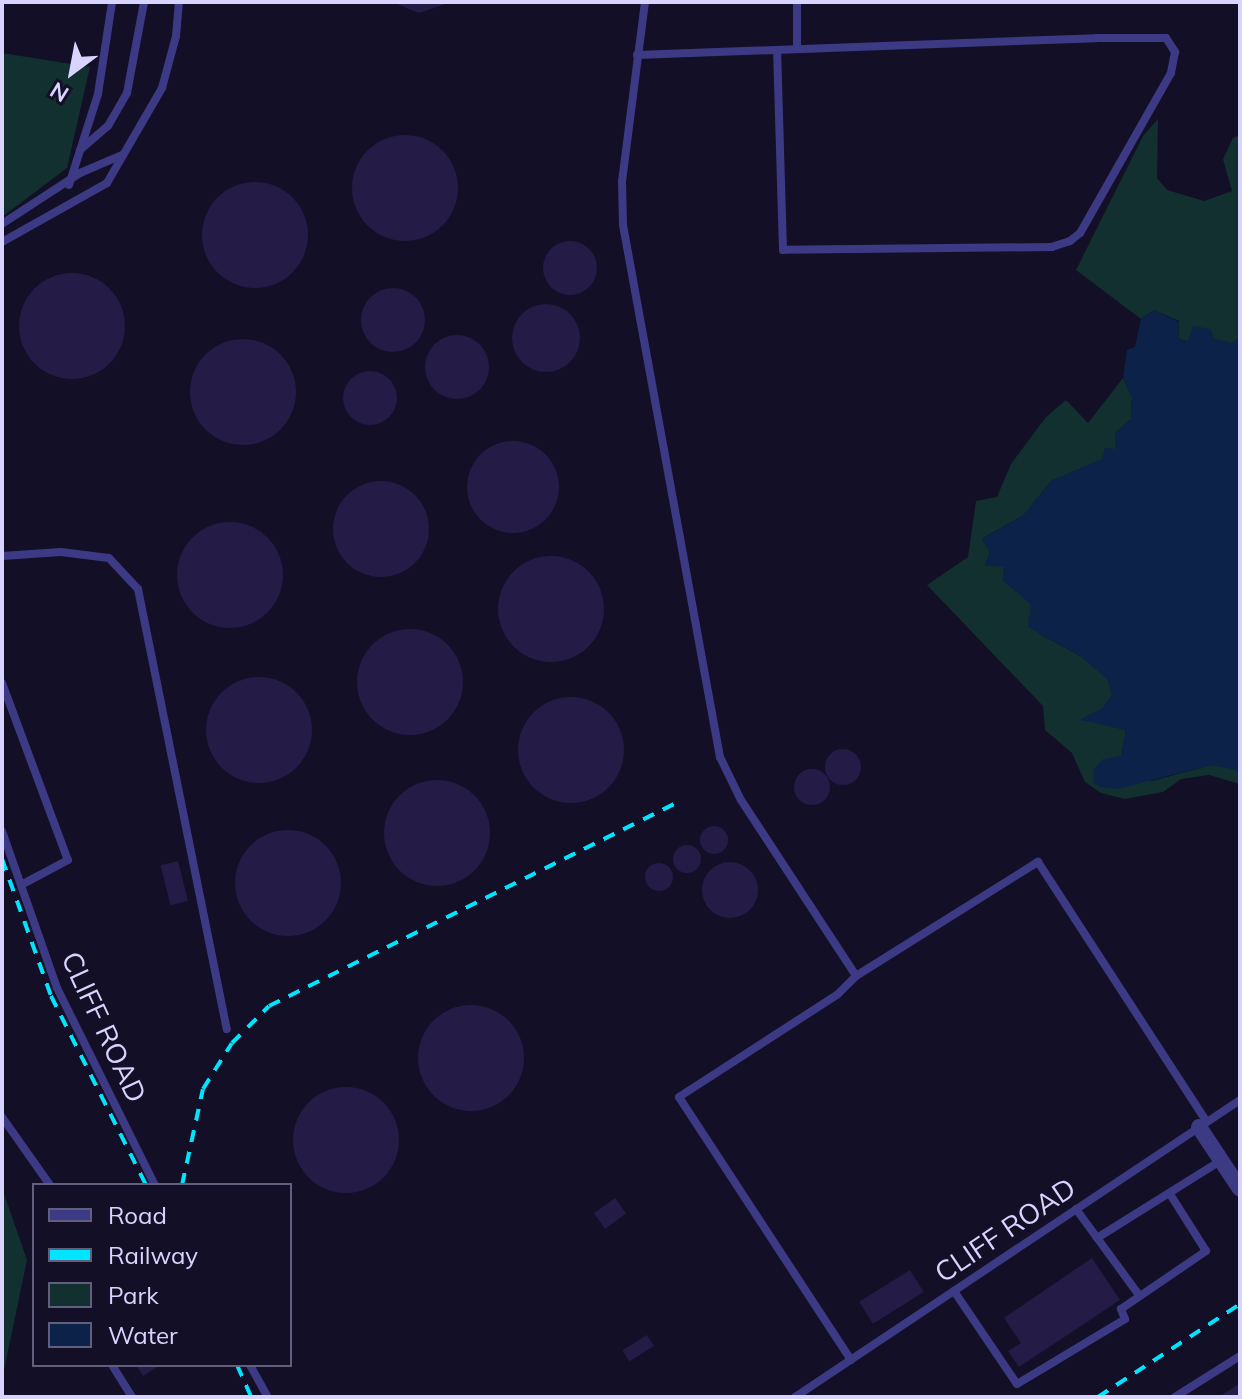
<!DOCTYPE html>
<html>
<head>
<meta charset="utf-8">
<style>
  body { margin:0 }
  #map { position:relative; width:1242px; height:1399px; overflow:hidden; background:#130f26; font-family:Mulish,sans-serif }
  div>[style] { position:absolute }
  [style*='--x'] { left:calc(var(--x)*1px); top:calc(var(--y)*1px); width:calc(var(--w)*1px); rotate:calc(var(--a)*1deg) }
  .green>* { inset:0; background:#12302f }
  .water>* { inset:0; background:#0c2248 }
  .building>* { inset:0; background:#241b47; transform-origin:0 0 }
  .round { border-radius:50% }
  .lane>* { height:8px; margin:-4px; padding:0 4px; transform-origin:4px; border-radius:4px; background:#3d3a85 }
  .street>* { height:16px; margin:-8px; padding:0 8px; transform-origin:8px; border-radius:8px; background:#3d3a85 }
  .rail>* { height:4px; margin-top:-2px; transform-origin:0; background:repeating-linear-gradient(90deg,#00e5ff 0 12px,transparent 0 22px) }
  span { translate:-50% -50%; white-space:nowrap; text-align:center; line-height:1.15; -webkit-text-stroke:8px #130f26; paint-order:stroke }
  .street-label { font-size:28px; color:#d9d4ff }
  .frame { position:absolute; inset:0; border:4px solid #d9d4ff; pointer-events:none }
  .legend { position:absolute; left:32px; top:1183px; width:260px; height:184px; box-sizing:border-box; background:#130f26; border:2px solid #625e7d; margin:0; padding:10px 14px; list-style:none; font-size:24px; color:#d9d4ff }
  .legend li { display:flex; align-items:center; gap:16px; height:40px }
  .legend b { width:40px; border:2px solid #625e7d }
  .north { position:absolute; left:32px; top:32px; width:80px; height:80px; -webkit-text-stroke:6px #130f26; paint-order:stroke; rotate:212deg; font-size:22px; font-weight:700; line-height:32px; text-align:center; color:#d9d4ff }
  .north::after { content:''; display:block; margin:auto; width:28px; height:36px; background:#d9d4ff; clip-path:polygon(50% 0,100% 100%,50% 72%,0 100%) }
</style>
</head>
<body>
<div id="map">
  <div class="green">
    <div style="clip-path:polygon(2px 53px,90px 67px,67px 168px,2px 217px)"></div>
    <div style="clip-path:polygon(1158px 119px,1157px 178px,1167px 190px,1204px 201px,1232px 191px,1223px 159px,1233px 138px,1240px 135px,1240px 338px,1232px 343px,1214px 339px,1210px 329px,1188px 342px,1178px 338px,1179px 321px,1154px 310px,1141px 319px,1076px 270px,1143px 136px)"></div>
    <div style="clip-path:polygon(1123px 378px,1132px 397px,1131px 419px,1115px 433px,1115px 450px,1105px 448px,1103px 459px,1051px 481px,1024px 515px,983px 538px,990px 552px,985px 565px,1003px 566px,1003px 580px,1032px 605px,1040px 634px,1082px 657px,1108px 679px,1112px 695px,1103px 708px,1082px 719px,1126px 730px,1121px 756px,1109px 759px,1152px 781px,1211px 765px,1237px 768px,1240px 784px,1209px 775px,1181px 779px,1163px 792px,1125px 799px,1101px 793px,1085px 782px,1072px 753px,1045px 730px,1043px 706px,927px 585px,968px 557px,976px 501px,997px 497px,1011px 464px,1046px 417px,1066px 400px,1088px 423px)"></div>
    <div style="clip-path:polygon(2px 1188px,27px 1260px,2px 1380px)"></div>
  </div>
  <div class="water">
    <div style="clip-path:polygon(1154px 310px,1179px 322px,1178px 338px,1187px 342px,1193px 326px,1211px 329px,1214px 339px,1232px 343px,1240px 338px,1240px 771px,1211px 765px,1118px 789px,1100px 787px,1093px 782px,1094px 769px,1103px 759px,1121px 756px,1126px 730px,1080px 720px,1103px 708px,1112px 695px,1108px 680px,1082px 657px,1028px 627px,1031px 605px,1003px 580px,1003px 567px,985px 565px,990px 552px,982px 539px,1024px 515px,1051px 481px,1102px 459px,1105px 448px,1115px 449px,1115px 433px,1131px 419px,1132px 397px,1123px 378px,1127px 350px,1135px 347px,1141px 319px)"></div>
  </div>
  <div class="building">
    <div style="clip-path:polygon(392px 2px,451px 2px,419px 13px)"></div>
    <div class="round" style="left:352px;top:135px;width:106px;height:106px"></div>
    <div class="round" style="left:202px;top:182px;width:106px;height:106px"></div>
    <div class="round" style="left:543px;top:241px;width:54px;height:54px"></div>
    <div class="round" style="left:19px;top:273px;width:106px;height:106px"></div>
    <div class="round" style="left:361px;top:288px;width:64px;height:64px"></div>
    <div class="round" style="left:512px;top:304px;width:68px;height:68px"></div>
    <div class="round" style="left:425px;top:335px;width:64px;height:64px"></div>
    <div class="round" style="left:190px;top:339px;width:106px;height:106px"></div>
    <div class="round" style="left:343px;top:371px;width:54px;height:54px"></div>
    <div class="round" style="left:467px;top:441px;width:92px;height:92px"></div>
    <div class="round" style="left:333px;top:481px;width:96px;height:96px"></div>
    <div class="round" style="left:177px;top:522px;width:106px;height:106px"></div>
    <div class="round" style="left:498px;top:556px;width:106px;height:106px"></div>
    <div class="round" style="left:357px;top:629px;width:106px;height:106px"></div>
    <div class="round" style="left:206px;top:677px;width:106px;height:106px"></div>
    <div class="round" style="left:518px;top:697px;width:106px;height:106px"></div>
    <div class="round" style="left:825px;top:749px;width:36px;height:36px"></div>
    <div class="round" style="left:794px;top:769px;width:36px;height:36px"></div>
    <div class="round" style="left:384px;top:780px;width:106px;height:106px"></div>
    <div class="round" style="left:700px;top:826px;width:28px;height:28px"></div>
    <div class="round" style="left:235px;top:830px;width:106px;height:106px"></div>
    <div class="round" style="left:673px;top:845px;width:28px;height:28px"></div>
    <div style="left:178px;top:861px;width:41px;height:18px;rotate:76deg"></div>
    <div class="round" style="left:702px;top:862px;width:56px;height:56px"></div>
    <div class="round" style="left:645px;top:863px;width:28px;height:28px"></div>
    <div class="round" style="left:418px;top:1005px;width:106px;height:106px"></div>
    <div class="round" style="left:293px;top:1087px;width:106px;height:106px"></div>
    <div style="left:615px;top:1198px;width:19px;height:26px;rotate:54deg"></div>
    <div style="clip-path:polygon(1092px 1258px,1120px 1300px,1019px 1367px,1008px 1351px,1021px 1343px,1004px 1318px)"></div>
    <div style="left:910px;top:1270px;width:26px;height:60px;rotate:58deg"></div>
    <div style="left:647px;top:1335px;width:13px;height:29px;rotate:58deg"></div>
    <div style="clip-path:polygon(136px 1365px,160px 1365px,143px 1376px)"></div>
    <div style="clip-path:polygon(1240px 1383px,1240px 1397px,1219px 1397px)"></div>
  </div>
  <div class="lane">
    <div style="--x:645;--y:2;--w:180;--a:97.3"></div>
    <div style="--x:622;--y:181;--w:44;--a:88.7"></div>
    <div style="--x:623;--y:225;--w:541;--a:79.67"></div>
    <div style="--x:720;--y:757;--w:48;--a:64"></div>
    <div style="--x:741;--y:800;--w:210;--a:56.8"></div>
    <div style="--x:856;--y:976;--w:215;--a:-32.1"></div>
    <div style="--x:1038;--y:862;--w:310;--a:57"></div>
    <div style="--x:797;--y:2;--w:47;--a:90"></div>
    <div style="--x:637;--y:55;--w:460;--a:-2.1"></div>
    <div style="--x:1097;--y:38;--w:69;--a:0"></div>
    <div style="--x:1166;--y:38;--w:17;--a:57"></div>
    <div style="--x:1175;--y:52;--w:21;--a:101"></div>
    <div style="--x:1171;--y:73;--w:184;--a:119.6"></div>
    <div style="--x:1080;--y:233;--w:13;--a:141"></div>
    <div style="--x:1070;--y:241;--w:19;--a:162"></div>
    <div style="--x:1052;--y:247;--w:269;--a:179.4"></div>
    <div style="--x:783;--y:250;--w:200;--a:-91.7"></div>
    <div style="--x:80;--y:150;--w:37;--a:-41"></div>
    <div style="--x:108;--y:126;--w:38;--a:-60"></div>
    <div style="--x:127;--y:93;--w:93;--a:-79.4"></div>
    <div style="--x:69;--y:185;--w:96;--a:-72.3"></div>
    <div style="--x:98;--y:94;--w:93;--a:-81.3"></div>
    <div style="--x:2;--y:224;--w:93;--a:-33.2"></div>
    <div style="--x:80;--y:173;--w:46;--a:-23.2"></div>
    <div style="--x:2;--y:242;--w:120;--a:-29.3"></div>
    <div style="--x:107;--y:183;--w:110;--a:-59.9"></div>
    <div style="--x:162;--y:88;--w:54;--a:-74.9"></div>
    <div style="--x:176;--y:36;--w:34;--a:-85"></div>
    <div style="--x:2;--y:556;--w:59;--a:-3.9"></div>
    <div style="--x:61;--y:552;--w:48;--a:7.1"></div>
    <div style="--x:109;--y:558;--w:42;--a:46.9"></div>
    <div style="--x:138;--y:589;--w:449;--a:78.6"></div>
    <div style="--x:2;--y:683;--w:189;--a:69.6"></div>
    <div style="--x:68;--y:860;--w:53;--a:152"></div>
    <div style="--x:2;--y:831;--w:166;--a:70.7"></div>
    <div style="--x:57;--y:988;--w:220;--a:63.6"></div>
    <div style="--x:2;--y:1117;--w:83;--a:54.8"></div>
    <div style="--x:1076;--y:1209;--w:107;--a:53.8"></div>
    <div style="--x:1097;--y:1238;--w:145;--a:-32"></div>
    <div style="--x:954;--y:1291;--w:112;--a:55.9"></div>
    <div style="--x:1017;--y:1384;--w:126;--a:-31"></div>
    <div style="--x:1125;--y:1319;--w:11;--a:-112"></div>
    <div style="--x:1121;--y:1309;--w:103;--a:-34.3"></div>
    <div style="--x:1206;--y:1251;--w:67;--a:-122.3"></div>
    <div style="--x:851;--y:1360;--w:314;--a:-123.2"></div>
    <div style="--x:679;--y:1097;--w:189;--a:-32.9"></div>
    <div style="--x:838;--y:994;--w:25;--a:-45"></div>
    <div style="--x:112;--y:1365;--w:38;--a:58"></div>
    <div style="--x:250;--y:1365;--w:37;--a:61"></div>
    <div style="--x:795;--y:1397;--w:535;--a:-33.72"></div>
    <div style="--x:1175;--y:1397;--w:77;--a:-32.2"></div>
  </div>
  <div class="street">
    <div style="--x:1199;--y:1127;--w:74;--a:56.5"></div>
  </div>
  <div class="rail">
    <div style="--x:2;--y:859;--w:145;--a:70.3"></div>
    <div style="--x:51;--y:996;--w:212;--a:63.3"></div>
    <div style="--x:182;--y:1185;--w:98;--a:-77.7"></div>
    <div style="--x:203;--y:1089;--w:54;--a:-57.8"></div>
    <div style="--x:232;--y:1043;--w:52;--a:-45"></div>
    <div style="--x:269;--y:1006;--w:453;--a:-26.5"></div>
    <div style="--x:237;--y:1365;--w:35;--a:66"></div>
    <div style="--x:1098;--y:1397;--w:170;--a:-33.2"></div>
  </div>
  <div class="street-label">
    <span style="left:104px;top:1027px;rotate:65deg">CLIFF ROAD</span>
    <span style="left:1005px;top:1230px;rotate:-34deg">CLIFF ROAD</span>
  </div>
  <div class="frame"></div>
  <ul class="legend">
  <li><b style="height:10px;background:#3d3a85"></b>Road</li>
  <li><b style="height:10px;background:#00e5ff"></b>Railway</li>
  <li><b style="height:22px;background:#12302f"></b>Park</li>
  <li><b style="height:22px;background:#0c2248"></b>Water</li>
  </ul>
  <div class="north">N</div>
</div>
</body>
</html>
